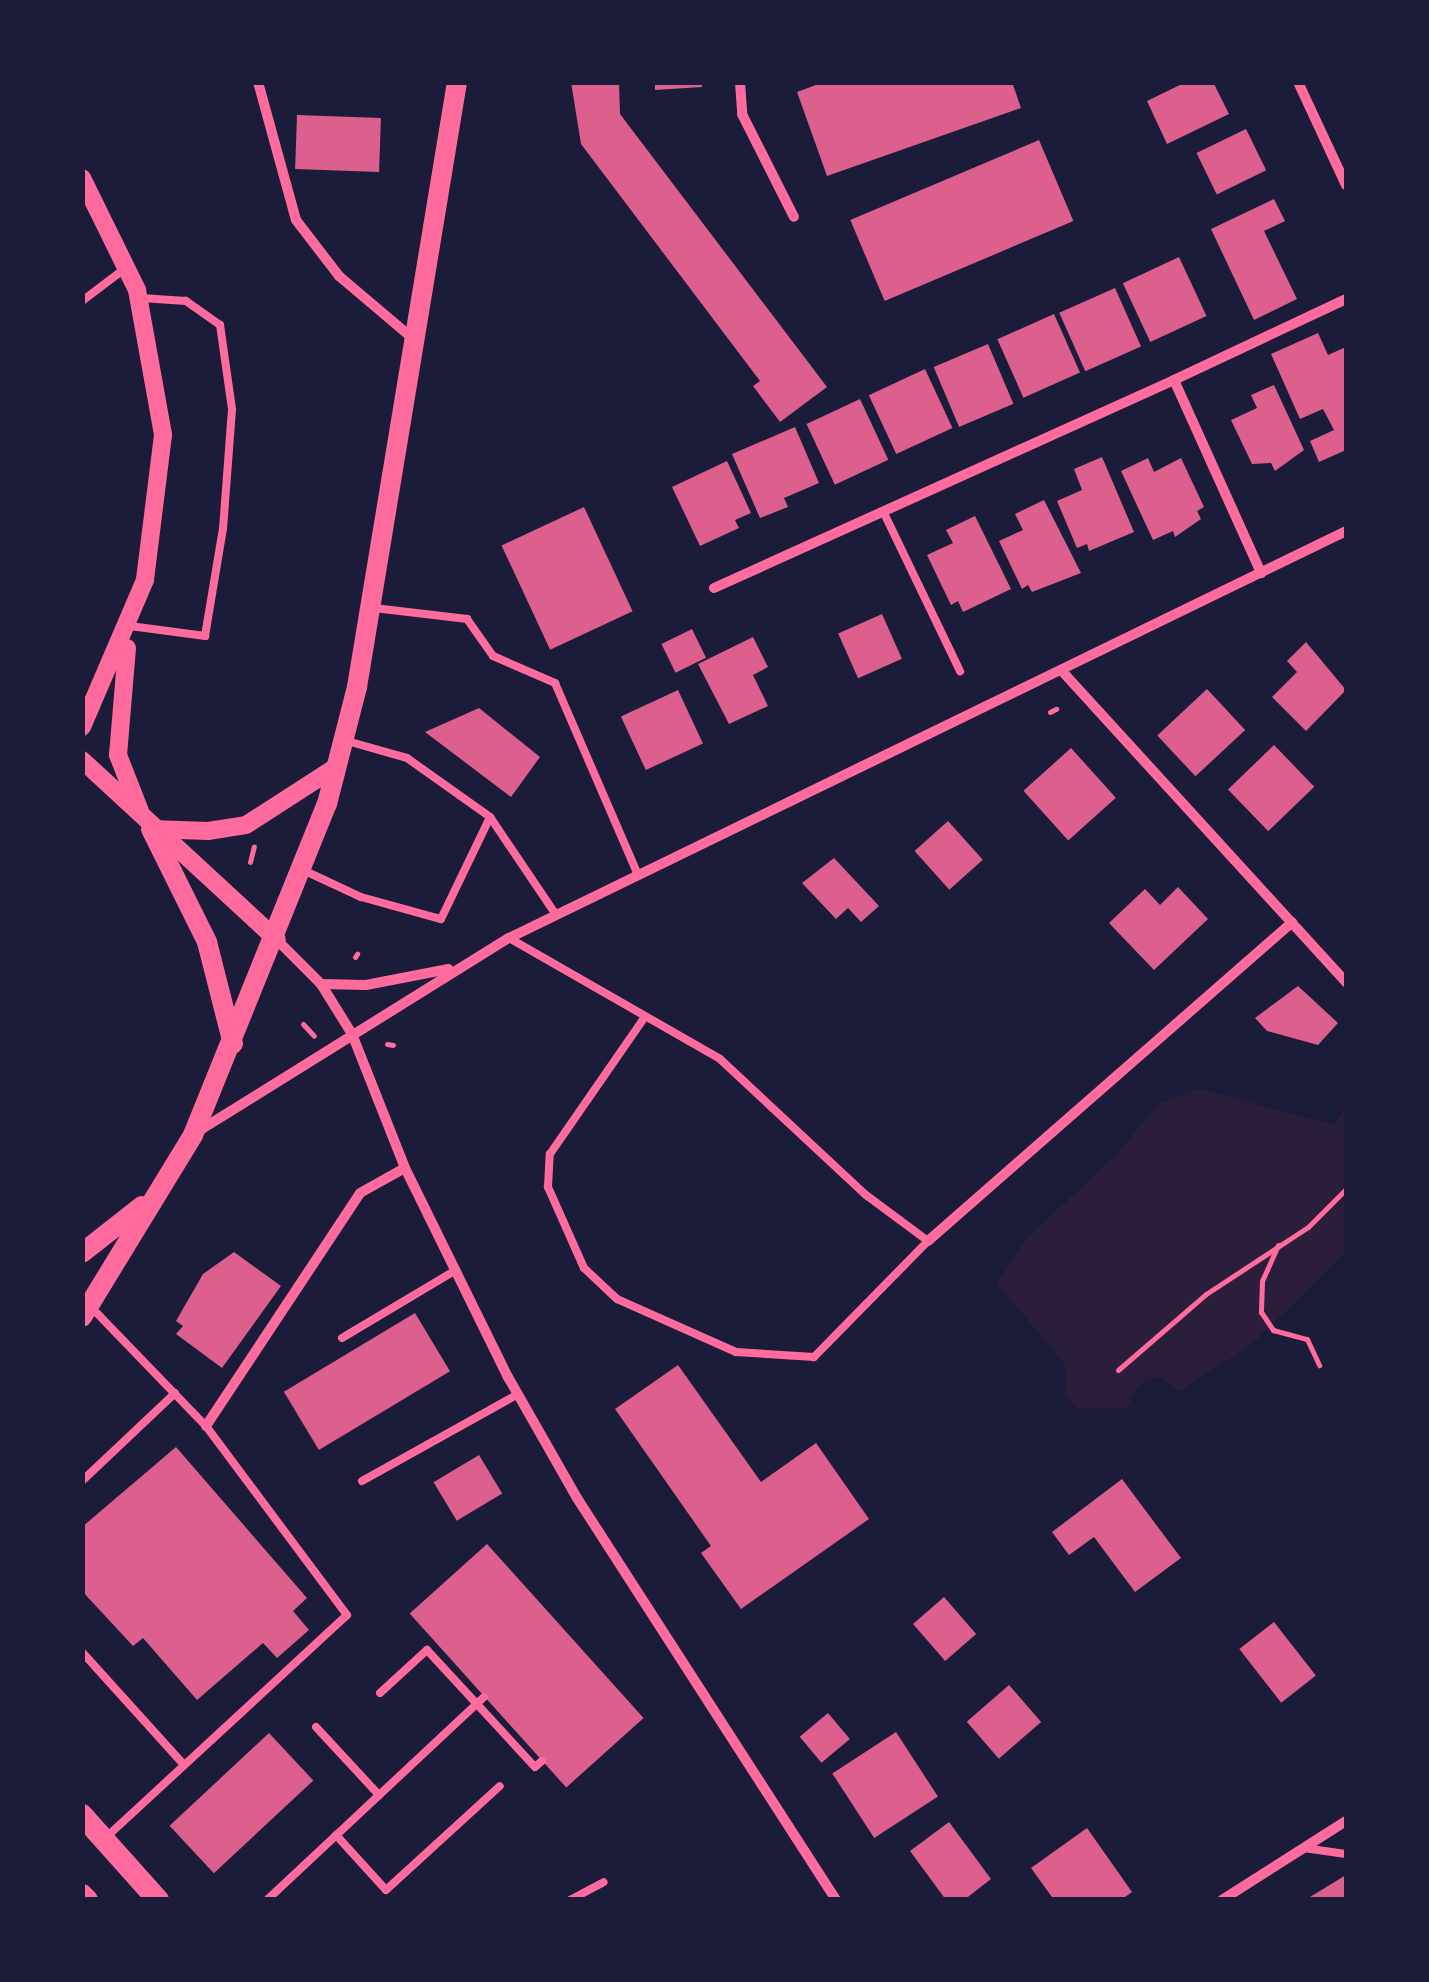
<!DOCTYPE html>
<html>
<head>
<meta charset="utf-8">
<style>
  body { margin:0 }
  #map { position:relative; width:1429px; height:1982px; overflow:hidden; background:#1b1b3a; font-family:"DejaVu Sans",sans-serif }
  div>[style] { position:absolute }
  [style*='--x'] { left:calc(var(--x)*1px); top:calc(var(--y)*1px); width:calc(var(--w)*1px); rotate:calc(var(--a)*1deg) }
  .green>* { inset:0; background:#2a1e3b }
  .building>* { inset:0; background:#dd5f8e; transform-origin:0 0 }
  .path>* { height:5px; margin:-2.5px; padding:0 2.5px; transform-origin:2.5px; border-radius:2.5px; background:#ff6b9d }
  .service>* { height:8px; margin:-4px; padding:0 4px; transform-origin:4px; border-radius:4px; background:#ff6b9d }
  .minor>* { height:10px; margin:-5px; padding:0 5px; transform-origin:5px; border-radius:5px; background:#ff6b9d }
  .tertiary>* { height:18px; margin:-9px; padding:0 9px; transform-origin:9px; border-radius:9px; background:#ff6b9d }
  .secondary>* { height:20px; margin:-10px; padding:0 10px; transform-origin:10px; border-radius:10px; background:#ff6b9d }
  .primary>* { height:22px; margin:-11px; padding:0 11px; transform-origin:11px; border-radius:11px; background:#ff6b9d }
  span { translate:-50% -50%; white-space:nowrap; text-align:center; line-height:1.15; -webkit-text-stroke:10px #1b1b3a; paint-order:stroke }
  .frame { position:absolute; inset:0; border:85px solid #1b1b3a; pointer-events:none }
</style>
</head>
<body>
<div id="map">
  <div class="green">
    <div style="clip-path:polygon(1200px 1089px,1334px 1125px,1346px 1105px,1346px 1252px,1251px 1345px,1180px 1391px,1158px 1377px,1139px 1385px,1127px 1408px,1076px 1408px,1065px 1395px,1065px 1364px,997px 1284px,1025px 1240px,1117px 1154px,1159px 1103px)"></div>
  </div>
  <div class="building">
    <div style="clip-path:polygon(571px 82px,619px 82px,620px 114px,827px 387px,780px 422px,753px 386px,760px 381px,581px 144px)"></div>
    <div style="clip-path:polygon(655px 82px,702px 82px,702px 87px,655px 90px)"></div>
    <div style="clip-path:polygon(824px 82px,1012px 82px,1021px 108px,827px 176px,797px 92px)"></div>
    <div style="clip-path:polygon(1186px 82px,1213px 82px,1229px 114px,1167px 144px,1147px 101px)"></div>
    <div style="left:297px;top:115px;width:84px;height:54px;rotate:2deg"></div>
    <div style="left:1246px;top:129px;width:46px;height:55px;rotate:64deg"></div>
    <div style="left:1039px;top:140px;width:88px;height:205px;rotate:67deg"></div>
    <div style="clip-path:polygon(1274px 199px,1285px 221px,1264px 231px,1297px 299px,1254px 320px,1211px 229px)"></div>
    <div style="left:1179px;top:257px;width:65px;height:62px;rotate:65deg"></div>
    <div style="left:1115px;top:288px;width:64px;height:61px;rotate:66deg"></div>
    <div style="left:1054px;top:314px;width:64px;height:62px;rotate:66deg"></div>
    <div style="clip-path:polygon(1318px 333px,1328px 355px,1346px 347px,1346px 450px,1319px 462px,1310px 441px,1334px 430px,1323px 409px,1300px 419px,1271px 354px)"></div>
    <div style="left:988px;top:344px;width:65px;height:59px;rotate:67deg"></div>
    <div style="left:925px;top:369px;width:65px;height:62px;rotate:65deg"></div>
    <div style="clip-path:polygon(1274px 385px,1304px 450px,1275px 471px,1271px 463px,1252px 464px,1231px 420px,1257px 408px,1251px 395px)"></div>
    <div style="left:860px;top:399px;width:67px;height:59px;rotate:65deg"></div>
    <div style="clip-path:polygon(795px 427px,819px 483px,784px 498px,788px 507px,760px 518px,732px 454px)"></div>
    <div style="clip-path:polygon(1102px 457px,1134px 532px,1089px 551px,1087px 544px,1077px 548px,1057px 501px,1082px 490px,1074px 469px)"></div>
    <div style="clip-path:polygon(1148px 458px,1154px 472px,1181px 458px,1204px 507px,1197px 511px,1201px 519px,1175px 537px,1173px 531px,1153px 540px,1121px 471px)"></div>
    <div style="clip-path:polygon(727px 461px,751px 513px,735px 520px,739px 528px,700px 546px,672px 487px)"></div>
    <div style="clip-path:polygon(1044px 500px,1081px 573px,1032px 592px,1028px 585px,1022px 589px,999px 541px,1023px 530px,1015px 514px)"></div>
    <div style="left:584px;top:507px;width:115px;height:91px;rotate:65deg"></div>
    <div style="clip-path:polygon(975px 516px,1011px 589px,963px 612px,958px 601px,951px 605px,927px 555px,953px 543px,946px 530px)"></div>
    <div style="left:882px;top:614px;width:49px;height:48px;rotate:66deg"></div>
    <div style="left:692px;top:629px;width:32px;height:34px;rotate:64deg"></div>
    <div style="clip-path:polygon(753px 637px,768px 667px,753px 675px,768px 706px,729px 724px,698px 664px)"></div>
    <div style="clip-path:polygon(1306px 642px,1346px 690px,1306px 731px,1272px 697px,1297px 672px,1287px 661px)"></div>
    <div style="left:1207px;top:689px;width:56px;height:68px;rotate:47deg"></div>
    <div style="left:678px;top:690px;width:59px;height:63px;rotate:65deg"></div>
    <div style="clip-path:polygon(479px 708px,540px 757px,511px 797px,425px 732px)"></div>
    <div style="left:1274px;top:745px;width:58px;height:64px;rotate:46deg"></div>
    <div style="left:1071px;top:748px;width:67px;height:64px;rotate:48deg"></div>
    <div style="left:948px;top:821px;width:52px;height:45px;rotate:48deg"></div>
    <div style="clip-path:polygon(834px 858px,879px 906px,861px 922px,848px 908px,836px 919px,802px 883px)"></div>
    <div style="clip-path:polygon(1178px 887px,1208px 919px,1154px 970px,1109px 923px,1145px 889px,1160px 905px)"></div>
    <div style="clip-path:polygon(1298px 986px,1338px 1023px,1318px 1045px,1267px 1031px,1255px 1018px)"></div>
    <div style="clip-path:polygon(234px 1252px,281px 1286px,222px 1368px,176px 1334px,183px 1326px,176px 1321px,203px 1274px)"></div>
    <div style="left:415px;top:1313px;width:68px;height:153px;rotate:59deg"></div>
    <div style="clip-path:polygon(678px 1365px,761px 1482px,816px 1443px,869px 1519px,741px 1609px,701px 1553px,711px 1546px,615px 1409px)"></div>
    <div style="clip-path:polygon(176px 1447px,307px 1598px,293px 1611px,309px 1630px,277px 1658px,263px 1643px,197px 1700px,143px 1638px,133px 1646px,82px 1591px,82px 1527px)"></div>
    <div style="left:479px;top:1455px;width:45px;height:53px;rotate:59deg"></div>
    <div style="clip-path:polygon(1122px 1479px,1181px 1558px,1135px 1592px,1094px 1537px,1069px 1555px,1052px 1532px)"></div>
    <div style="left:487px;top:1544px;width:234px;height:104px;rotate:48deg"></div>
    <div style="left:944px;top:1597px;width:49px;height:41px;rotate:49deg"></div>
    <div style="left:1274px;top:1622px;width:68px;height:44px;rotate:52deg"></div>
    <div style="left:1009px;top:1685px;width:49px;height:56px;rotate:49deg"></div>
    <div style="left:828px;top:1713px;width:34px;height:37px;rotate:50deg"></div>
    <div style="left:896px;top:1732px;width:77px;height:76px;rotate:57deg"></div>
    <div style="left:269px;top:1733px;width:65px;height:136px;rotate:47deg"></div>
    <div style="clip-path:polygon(949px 1822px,991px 1879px,964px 1900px,946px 1900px,910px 1851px)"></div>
    <div style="clip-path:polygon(1087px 1828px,1132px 1892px,1121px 1900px,1054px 1900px,1031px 1868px)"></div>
    <div style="clip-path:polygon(1346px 1875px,1346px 1900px,1305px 1900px)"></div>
  </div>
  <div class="path">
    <div style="--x:1050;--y:712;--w:7;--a:-27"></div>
    <div style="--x:250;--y:862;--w:16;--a:-76"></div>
    <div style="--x:355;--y:957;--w:4;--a:-56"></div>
    <div style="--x:303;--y:1024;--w:16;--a:47"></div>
    <div style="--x:387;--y:1044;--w:6;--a:9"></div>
    <div style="--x:1278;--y:1245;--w:39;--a:114"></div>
    <div style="--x:1262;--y:1281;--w:31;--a:92"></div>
    <div style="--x:1261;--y:1312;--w:22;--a:56"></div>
    <div style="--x:1273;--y:1330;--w:35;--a:15"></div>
    <div style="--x:1307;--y:1339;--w:29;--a:65"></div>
    <div style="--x:1118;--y:1370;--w:116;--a:-40.8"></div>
    <div style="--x:1206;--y:1294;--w:122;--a:-33.3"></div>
    <div style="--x:1308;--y:1227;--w:54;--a:-45"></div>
  </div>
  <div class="service">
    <div style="--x:82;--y:301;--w:56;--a:-37.1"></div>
    <div style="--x:883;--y:511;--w:178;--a:64.3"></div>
    <div style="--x:374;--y:608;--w:94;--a:6.7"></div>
    <div style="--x:467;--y:619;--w:45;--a:54.9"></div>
    <div style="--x:493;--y:656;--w:68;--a:23.5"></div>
    <div style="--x:555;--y:683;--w:209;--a:66.6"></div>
    <div style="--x:130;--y:626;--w:76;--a:7.6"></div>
    <div style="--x:205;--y:636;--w:109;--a:-80.5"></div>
    <div style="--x:223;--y:529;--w:120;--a:-85.7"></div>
    <div style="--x:232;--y:409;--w:85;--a:-98.1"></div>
    <div style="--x:220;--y:325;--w:42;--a:-144.8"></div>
    <div style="--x:186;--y:301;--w:45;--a:-176.2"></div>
    <div style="--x:347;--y:741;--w:62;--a:15.8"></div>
    <div style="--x:407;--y:758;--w:102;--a:35.4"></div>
    <div style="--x:490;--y:817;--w:118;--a:56"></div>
    <div style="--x:303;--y:870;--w:64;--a:25"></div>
    <div style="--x:361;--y:897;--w:83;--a:15.4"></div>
    <div style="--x:441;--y:919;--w:113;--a:-64.3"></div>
    <div style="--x:509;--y:938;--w:243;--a:29.8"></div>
    <div style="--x:720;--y:1059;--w:200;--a:43"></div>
    <div style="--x:866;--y:1195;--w:77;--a:36.6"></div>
    <div style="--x:928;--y:1241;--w:163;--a:134.5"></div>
    <div style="--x:814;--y:1357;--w:78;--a:-176.3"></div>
    <div style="--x:736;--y:1352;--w:130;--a:-156"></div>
    <div style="--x:617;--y:1299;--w:45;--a:-136.8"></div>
    <div style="--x:584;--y:1268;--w:89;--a:-114"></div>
    <div style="--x:548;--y:1187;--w:33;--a:-87"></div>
    <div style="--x:550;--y:1154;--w:165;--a:-55.3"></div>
    <div style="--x:91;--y:1307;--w:165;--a:46"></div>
    <div style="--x:206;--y:1426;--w:236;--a:53.3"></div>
    <div style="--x:347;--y:1615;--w:329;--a:137.3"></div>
    <div style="--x:342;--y:1338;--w:133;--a:-30.8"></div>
    <div style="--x:82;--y:1481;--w:128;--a:-43.4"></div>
    <div style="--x:362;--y:1481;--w:179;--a:-29.1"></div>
    <div style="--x:82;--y:1652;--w:152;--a:47.9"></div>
    <div style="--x:380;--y:1693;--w:64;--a:-42.5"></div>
    <div style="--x:427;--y:1650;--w:159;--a:47.3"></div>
    <div style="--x:535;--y:1767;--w:9;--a:-41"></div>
    <div style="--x:316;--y:1727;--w:93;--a:47.2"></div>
    <div style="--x:336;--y:1835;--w:74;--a:47.7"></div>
    <div style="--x:386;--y:1890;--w:154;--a:-42.4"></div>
    <div style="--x:1304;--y:1848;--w:42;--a:8.1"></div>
    <div style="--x:267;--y:1900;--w:297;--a:-43.1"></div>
    <div style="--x:570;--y:1900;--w:38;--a:-28"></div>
  </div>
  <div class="minor">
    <div style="--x:258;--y:82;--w:143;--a:74.6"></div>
    <div style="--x:296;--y:220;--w:71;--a:52.5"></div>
    <div style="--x:339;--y:276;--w:94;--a:40.3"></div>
    <div style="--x:740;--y:82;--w:32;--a:86"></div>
    <div style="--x:742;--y:114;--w:115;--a:63.2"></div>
    <div style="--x:1298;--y:82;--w:114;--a:65"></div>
    <div style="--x:1174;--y:380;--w:190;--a:-25.2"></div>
    <div style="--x:714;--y:588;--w:505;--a:-24.33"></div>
    <div style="--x:1174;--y:380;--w:212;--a:65.7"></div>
    <div style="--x:1061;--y:670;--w:423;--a:47.6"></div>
    <div style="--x:277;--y:940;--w:62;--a:45"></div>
    <div style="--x:321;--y:984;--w:59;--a:58.2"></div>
    <div style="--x:352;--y:1034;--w:144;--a:68.4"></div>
    <div style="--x:405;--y:1168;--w:233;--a:63.8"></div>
    <div style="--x:508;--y:1377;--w:139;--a:60.3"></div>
    <div style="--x:577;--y:1498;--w:478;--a:57.2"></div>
    <div style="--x:321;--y:984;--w:45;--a:1.3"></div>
    <div style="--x:366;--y:985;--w:84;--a:-11"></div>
    <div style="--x:197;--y:1132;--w:367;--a:-31.9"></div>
    <div style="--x:509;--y:938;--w:931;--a:-25.93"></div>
    <div style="--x:928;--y:1241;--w:484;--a:-41.2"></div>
    <div style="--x:206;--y:1426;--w:279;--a:-56.5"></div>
    <div style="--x:360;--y:1193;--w:51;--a:-29.1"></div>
    <div style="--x:1222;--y:1900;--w:147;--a:-32.5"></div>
  </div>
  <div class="tertiary">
    <div style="--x:82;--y:178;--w:125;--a:63.8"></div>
    <div style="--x:137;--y:290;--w:147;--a:79.8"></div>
    <div style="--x:163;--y:435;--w:146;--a:97.1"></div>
    <div style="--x:145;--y:580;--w:160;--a:113.2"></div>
    <div style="--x:127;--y:648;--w:107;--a:94.8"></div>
    <div style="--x:118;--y:755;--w:60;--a:68.6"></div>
    <div style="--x:82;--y:760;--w:265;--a:42.7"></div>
    <div style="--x:151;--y:829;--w:57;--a:2"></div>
    <div style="--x:208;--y:831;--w:38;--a:-9"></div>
    <div style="--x:246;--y:825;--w:107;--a:-32.8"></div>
  </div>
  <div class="secondary">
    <div style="--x:151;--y:829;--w:126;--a:63.6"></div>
    <div style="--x:207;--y:942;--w:105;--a:75.7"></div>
    <div style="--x:82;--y:1253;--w:76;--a:-38.1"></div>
    <div style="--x:82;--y:1317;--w:213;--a:-58.6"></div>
    <div style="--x:193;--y:1135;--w:357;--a:-68"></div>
    <div style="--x:327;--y:804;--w:121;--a:-75.6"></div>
    <div style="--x:357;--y:687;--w:613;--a:-80.61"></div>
  </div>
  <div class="primary">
    <div style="--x:82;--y:1815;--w:114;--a:48.2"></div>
    <div style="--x:82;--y:1895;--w:7;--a:45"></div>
  </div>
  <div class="frame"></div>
</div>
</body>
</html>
